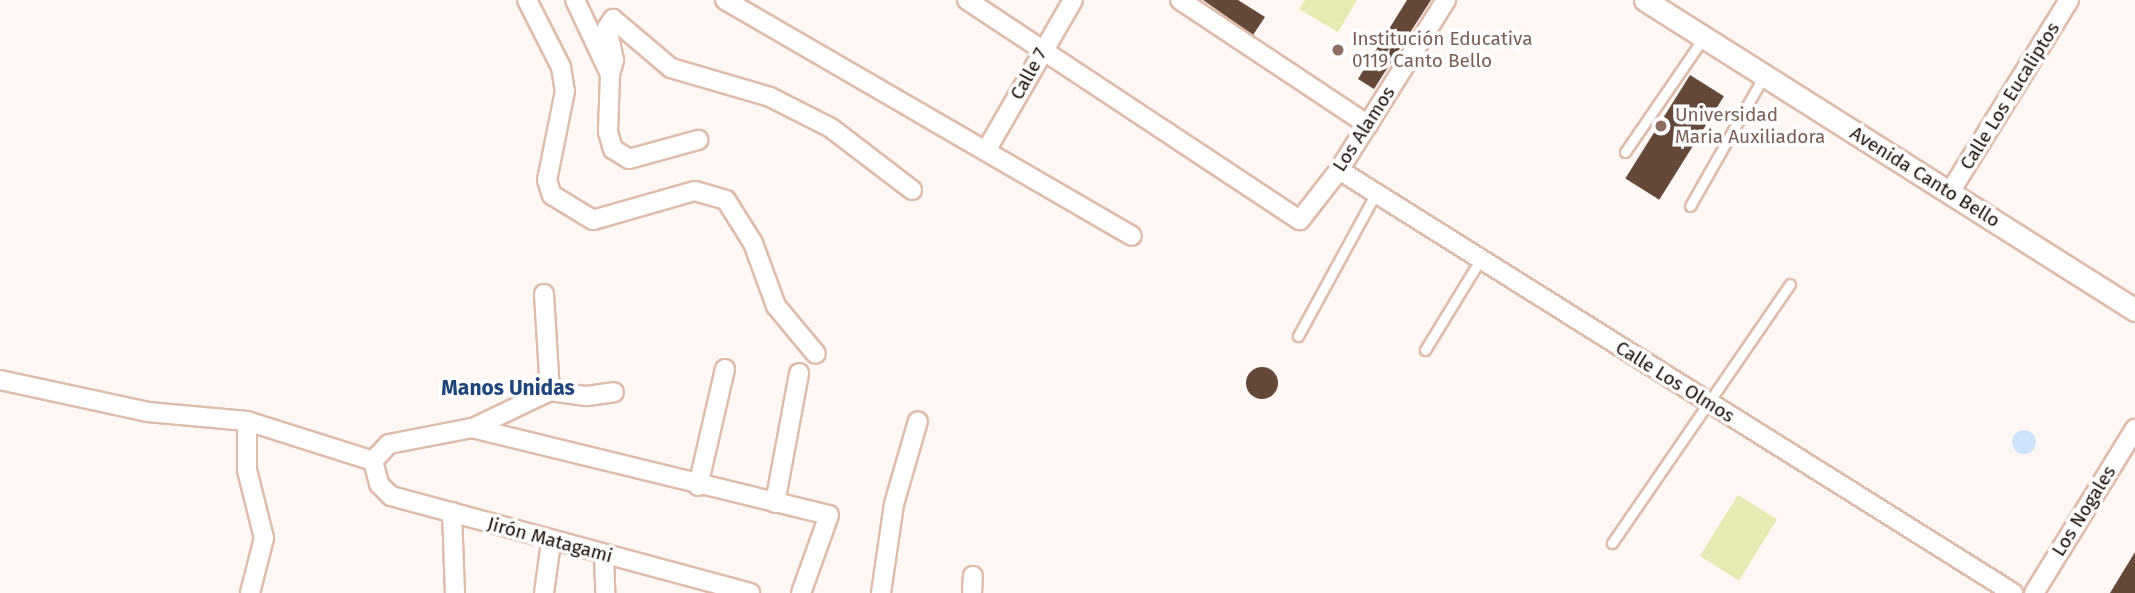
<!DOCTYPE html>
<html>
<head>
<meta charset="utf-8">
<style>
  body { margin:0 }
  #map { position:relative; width:2135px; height:593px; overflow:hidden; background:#fef7f3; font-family:"Fira Sans",sans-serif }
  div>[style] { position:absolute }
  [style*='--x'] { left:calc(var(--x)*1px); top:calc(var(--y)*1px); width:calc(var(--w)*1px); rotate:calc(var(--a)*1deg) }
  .green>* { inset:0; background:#e7eab2; transform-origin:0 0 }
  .water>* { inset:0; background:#cde4fc }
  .round { border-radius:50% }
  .building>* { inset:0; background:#64483a; transform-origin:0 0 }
  .roads { filter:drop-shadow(2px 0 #debcab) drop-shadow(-2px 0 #debcab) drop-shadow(0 2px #debcab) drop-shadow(0 -2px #debcab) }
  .service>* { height:9px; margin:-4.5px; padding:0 4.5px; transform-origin:4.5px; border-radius:4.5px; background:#fff }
  .minor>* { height:18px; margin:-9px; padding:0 9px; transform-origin:9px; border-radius:9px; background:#fff }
  .tertiary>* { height:21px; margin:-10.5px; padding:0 10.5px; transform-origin:10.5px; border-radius:10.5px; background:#fff }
  .dots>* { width:19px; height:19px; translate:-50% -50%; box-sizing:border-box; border:4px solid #fff; border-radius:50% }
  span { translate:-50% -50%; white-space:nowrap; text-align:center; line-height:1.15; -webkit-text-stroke:7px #fff; paint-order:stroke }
  .education-label { font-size:19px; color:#785e54 }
  .left { translate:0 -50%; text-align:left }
  .street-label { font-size:19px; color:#190e08 }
  .neighbourhood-label { font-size:21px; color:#1f4479; font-weight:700 }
</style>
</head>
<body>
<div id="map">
  <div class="green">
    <div style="clip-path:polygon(1305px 0,1357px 0,1338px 32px,1299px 9px)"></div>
    <div style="left:1738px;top:495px;width:46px;height:72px;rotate:32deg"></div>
  </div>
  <div class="water">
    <div class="round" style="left:2012px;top:430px;width:24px;height:24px"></div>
  </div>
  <div class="building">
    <div style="clip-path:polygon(1203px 0,1238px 0,1265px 17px,1253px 35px)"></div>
    <div style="clip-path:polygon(1407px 0,1431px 0,1374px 89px,1358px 79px)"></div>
    <div style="left:1690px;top:75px;width:40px;height:122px;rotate:32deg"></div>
    <div class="round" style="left:1246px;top:367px;width:32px;height:32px"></div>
    <div style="clip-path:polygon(2135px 552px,2135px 593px,2110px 593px)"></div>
  </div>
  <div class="roads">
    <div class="service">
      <div style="--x:1625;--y:152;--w:140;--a:-55.5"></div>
      <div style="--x:1690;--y:206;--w:150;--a:-60.4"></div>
      <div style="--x:1298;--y:336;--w:161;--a:-61.4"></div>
      <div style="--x:1425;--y:350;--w:105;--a:-58.6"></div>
      <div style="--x:1612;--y:543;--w:314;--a:-55.5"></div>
    </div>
    <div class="minor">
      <div style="--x:527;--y:0;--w:75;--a:63.1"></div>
      <div style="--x:561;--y:67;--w:24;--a:81"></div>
      <div style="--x:565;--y:91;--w:91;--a:101.4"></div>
      <div style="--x:547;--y:180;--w:16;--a:72"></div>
      <div style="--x:552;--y:195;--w:48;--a:31.4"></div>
      <div style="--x:593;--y:220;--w:106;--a:-15.9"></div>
      <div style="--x:695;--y:191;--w:32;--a:16"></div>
      <div style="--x:726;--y:200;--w:51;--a:57.9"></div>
      <div style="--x:753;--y:243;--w:67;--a:69.9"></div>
      <div style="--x:776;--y:306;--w:62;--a:50.2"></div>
      <div style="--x:575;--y:0;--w:82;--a:64.7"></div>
      <div style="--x:610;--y:74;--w:58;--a:92"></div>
      <div style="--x:608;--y:132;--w:18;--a:74"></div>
      <div style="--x:613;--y:149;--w:19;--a:32"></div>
      <div style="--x:629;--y:159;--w:72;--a:-15.4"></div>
      <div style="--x:725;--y:0;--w:470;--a:30.1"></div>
      <div style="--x:967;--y:0;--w:399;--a:33.5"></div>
      <div style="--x:1300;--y:220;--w:63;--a:-52"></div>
      <div style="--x:1339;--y:170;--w:201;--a:-57.8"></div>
      <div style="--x:1180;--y:0;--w:226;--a:33.6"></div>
      <div style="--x:610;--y:74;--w:15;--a:-74"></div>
      <div style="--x:614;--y:60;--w:33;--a:-102"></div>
      <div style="--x:607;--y:28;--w:11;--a:-56"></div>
      <div style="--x:613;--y:19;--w:76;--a:40.2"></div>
      <div style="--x:671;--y:68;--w:103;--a:16.3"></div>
      <div style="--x:770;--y:97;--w:68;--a:26.9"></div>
      <div style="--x:831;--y:128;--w:102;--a:37.4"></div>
      <div style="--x:987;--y:149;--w:172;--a:-60"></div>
      <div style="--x:1339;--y:170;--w:796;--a:32.11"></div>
      <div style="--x:1950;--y:192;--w:226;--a:-58.2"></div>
      <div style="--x:544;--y:294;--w:97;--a:86.5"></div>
      <div style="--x:0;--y:380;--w:151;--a:12.2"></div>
      <div style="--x:148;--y:412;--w:99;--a:5.2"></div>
      <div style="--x:247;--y:421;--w:132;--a:17.6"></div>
      <div style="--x:247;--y:421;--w:49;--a:90"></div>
      <div style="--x:247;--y:470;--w:70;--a:76"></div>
      <div style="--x:264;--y:538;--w:57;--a:104.3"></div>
      <div style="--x:475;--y:427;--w:83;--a:-25.6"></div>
      <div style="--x:550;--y:391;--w:37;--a:8"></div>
      <div style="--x:587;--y:396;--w:27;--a:-8"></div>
      <div style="--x:373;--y:461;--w:23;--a:-47"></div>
      <div style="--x:389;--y:444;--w:85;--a:-10.9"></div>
      <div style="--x:472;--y:428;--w:367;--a:13.7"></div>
      <div style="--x:829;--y:515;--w:83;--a:109.7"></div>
      <div style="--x:373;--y:461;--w:24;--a:75"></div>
      <div style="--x:379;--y:484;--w:17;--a:45"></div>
      <div style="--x:391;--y:496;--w:372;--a:15.1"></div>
      <div style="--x:698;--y:486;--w:120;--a:-77"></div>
      <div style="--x:775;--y:503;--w:132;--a:-79.5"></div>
      <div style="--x:452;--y:512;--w:81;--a:87.9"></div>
      <div style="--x:604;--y:555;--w:38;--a:88"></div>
      <div style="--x:544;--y:593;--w:51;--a:-82.2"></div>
      <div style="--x:881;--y:593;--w:90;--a:-81.7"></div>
      <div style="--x:894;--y:504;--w:86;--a:-73.9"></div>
      <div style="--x:972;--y:593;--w:17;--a:-87"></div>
      <div style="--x:2034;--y:593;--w:193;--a:-58.4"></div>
    </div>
    <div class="tertiary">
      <div style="--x:1645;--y:0;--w:580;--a:32.32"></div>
    </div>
  </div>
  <div class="dots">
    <div style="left:1338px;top:50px;background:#8d6e63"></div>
    <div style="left:1661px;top:126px;background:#8d6e63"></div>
  </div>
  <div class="education-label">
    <span class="left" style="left:1352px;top:50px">Institución Educativa<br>0119 Canto Bello</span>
    <span class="left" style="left:1675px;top:126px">Universidad<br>Maria Auxiliadora</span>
  </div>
  <div class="street-label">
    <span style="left:1029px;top:74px;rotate:-61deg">Calle 7</span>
    <span style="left:2010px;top:96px;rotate:-58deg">Calle Los Eucaliptos</span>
    <span style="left:1364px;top:129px;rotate:-57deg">Los Alamos</span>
    <span style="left:1925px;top:177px;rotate:32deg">Avenida Canto Bello</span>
    <span style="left:1675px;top:382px;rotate:32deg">Calle Los Olmos</span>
    <span style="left:2084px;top:511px;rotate:-58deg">Los Nogales</span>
    <span style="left:550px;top:540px;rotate:15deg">Jirón Matagami</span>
  </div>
  <div class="neighbourhood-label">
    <span style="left:508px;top:388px">Manos Unidas</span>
  </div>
</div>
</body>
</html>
